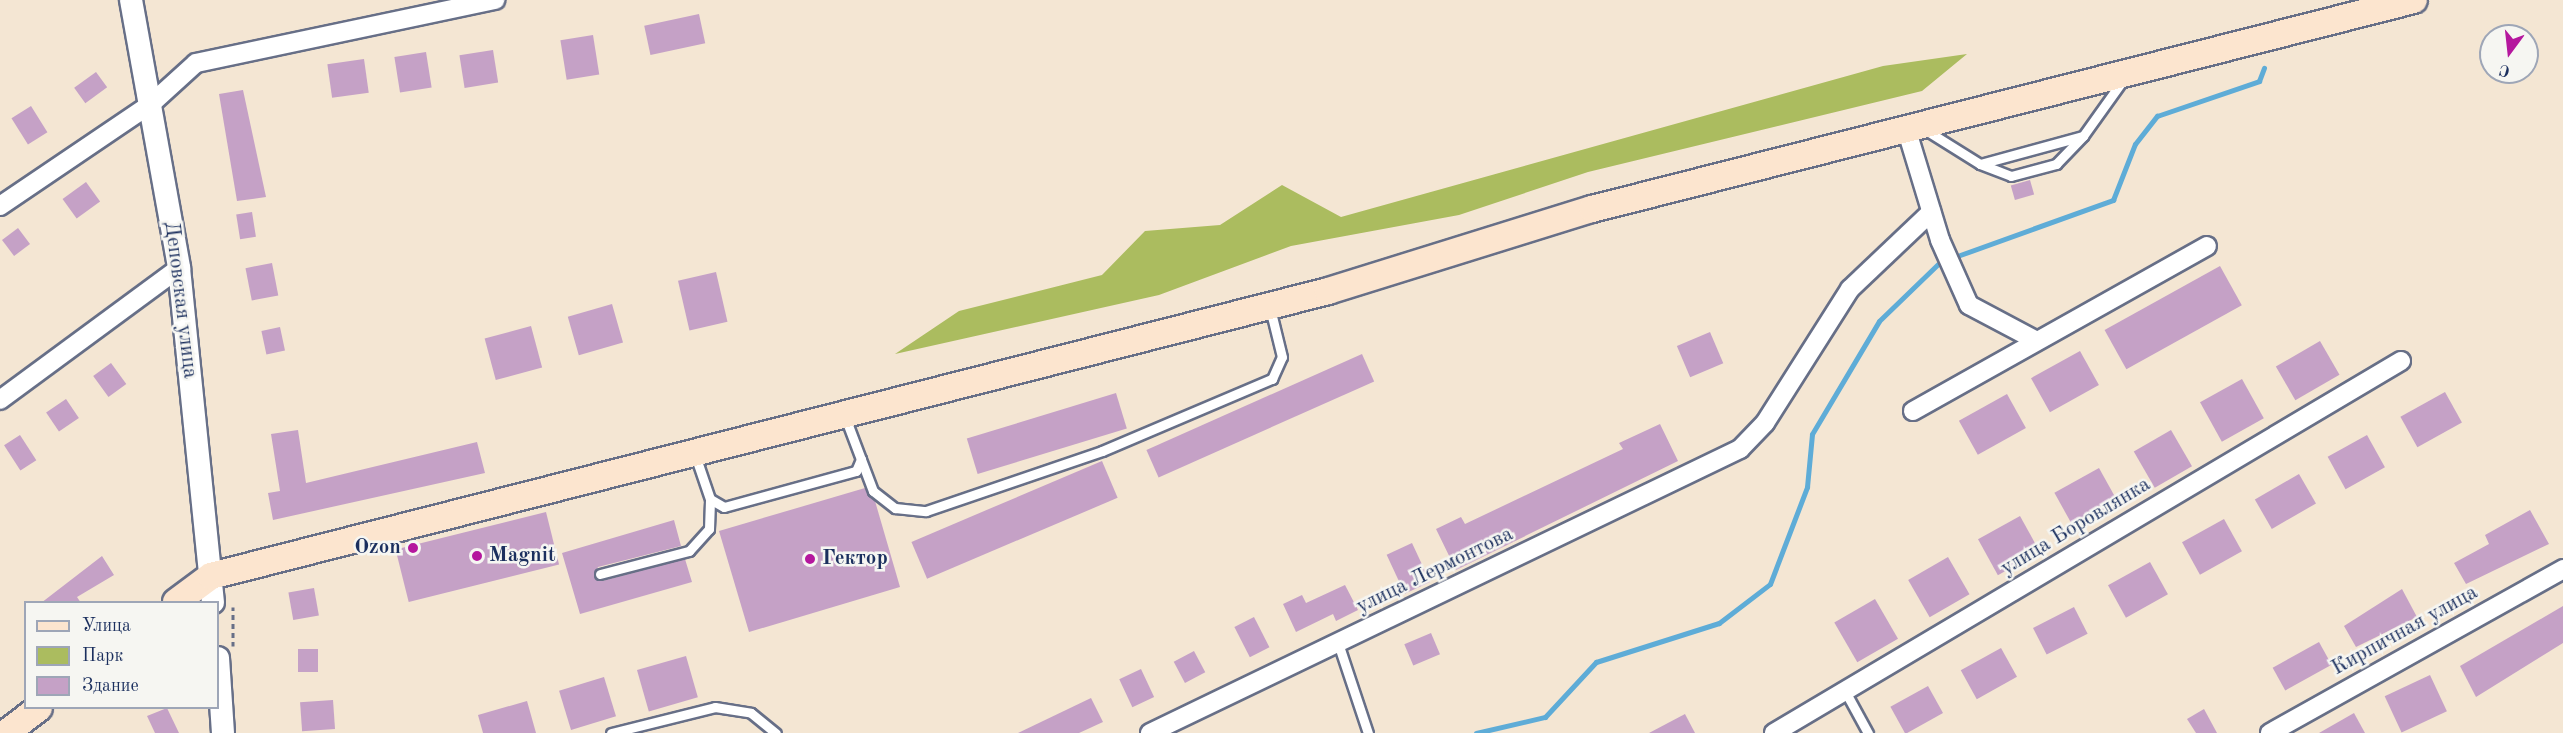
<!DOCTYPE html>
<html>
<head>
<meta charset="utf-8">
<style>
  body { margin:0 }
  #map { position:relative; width:2563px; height:733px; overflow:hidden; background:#f4e6d3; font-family:"Old Standard TT",serif }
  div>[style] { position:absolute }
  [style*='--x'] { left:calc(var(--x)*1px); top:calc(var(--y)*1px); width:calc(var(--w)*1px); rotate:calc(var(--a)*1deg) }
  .green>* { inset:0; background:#abbc5f }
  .stream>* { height:5px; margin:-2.5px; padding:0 2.5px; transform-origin:2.5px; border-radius:2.5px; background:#5eacd7 }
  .building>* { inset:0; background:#c5a1c6; transform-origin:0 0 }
  .path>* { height:3px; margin-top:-1.5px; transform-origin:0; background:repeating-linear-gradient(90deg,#676f87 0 4.5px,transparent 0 9px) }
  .roads { filter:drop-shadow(2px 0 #676f87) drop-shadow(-2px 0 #676f87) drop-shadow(0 2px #676f87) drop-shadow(0 -2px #676f87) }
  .service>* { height:9px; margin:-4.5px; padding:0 4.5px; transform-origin:4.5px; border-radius:4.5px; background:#fff }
  .minor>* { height:18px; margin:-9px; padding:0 9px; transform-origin:9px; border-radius:9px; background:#fff }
  .tertiary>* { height:22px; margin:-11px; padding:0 11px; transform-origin:11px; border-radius:11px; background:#fff }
  .secondary>* { height:26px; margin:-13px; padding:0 13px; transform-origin:13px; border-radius:13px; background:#fce5cf }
  .dots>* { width:16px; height:16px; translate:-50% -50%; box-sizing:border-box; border:3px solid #f6f6f2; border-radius:50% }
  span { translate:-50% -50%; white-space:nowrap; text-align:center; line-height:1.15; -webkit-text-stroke:5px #f6f6f2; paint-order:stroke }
  .street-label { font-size:21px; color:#1b2f5e }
  .poi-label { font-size:21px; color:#1b2f5e; font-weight:700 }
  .right { translate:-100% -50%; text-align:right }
  .left { translate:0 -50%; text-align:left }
  .legend { position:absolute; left:24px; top:601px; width:195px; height:108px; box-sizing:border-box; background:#f6f6f2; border:2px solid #9ea6b7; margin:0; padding:8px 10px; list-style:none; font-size:18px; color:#1b2f5e }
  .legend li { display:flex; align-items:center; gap:12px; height:30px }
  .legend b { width:30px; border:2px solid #9ea6b7 }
  .north { position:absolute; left:2479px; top:24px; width:60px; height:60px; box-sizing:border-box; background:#f6f6f2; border:2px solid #9ea6b7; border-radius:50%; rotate:195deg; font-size:16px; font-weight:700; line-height:24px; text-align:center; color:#1b2f5e }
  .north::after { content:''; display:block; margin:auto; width:21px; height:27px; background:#b5179e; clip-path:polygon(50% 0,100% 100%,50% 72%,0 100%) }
</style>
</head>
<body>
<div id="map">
  <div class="green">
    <div style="clip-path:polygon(1967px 54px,1922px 91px,1588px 172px,1459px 215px,1291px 246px,1159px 295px,895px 354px,959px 311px,1102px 275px,1145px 231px,1220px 225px,1282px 185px,1341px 217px,1883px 66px)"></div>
  </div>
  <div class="stream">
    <div style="--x:1960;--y:255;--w:163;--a:-19.8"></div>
    <div style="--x:2113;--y:200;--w:60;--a:-68.6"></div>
    <div style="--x:2135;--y:144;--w:36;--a:-52"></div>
    <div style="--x:2157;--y:116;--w:108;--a:-18.9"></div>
    <div style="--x:2259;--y:81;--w:14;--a:-69"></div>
    <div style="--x:1476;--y:733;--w:71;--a:-13.1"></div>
    <div style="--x:1545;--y:717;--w:75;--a:-47.2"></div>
    <div style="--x:1596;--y:662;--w:129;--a:-17.6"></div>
    <div style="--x:1719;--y:623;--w:64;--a:-37.4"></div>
    <div style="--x:1770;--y:584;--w:104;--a:-69.1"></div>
    <div style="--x:1807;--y:487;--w:53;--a:-84.6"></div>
    <div style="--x:1812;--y:434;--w:131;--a:-59.3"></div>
    <div style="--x:1879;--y:321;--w:82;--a:-44"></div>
  </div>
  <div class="building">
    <div style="left:699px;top:14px;width:30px;height:56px;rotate:78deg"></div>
    <div style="left:593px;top:35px;width:40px;height:33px;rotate:81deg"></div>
    <div style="left:493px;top:50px;width:33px;height:34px;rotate:81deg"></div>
    <div style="left:426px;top:52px;width:36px;height:32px;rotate:81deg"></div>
    <div style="left:364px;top:59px;width:34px;height:37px;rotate:82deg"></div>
    <div style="left:96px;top:72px;width:19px;height:27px;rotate:54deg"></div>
    <div style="clip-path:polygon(243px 90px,266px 197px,237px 201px,219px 94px)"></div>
    <div style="left:31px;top:106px;width:31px;height:23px;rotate:58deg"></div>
    <div style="left:2030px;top:180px;width:15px;height:20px;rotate:74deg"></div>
    <div style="left:86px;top:182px;width:24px;height:29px;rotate:54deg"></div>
    <div style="left:252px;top:212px;width:25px;height:16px;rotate:81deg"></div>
    <div style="left:18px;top:228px;width:20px;height:20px;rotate:53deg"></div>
    <div style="left:272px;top:263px;width:33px;height:27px;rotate:79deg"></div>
    <div style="left:2220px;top:266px;width:45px;height:132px;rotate:61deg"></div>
    <div style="left:716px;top:272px;width:51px;height:39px;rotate:77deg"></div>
    <div style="left:612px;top:304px;width:40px;height:46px;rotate:74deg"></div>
    <div style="left:531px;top:326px;width:43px;height:48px;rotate:75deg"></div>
    <div style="left:280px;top:327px;width:24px;height:19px;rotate:78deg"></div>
    <div style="left:1710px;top:332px;width:34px;height:36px;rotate:67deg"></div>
    <div style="left:2320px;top:341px;width:39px;height:51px;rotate:60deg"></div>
    <div style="left:2080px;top:351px;width:39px;height:56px;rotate:61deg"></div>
    <div style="left:1362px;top:354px;width:30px;height:236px;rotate:66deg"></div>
    <div style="left:111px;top:363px;width:26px;height:22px;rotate:54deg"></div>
    <div style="left:2242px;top:379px;width:45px;height:48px;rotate:61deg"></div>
    <div style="left:2445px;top:392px;width:35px;height:51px;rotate:61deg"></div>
    <div style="left:1116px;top:393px;width:37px;height:156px;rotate:73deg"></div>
    <div style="left:2007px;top:394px;width:39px;height:55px;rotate:61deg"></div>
    <div style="left:66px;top:399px;width:23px;height:24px;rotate:56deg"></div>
    <div style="clip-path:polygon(1660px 424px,1678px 461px,1456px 570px,1436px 529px,1461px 517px,1465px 524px,1623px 449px,1619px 443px)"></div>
    <div style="clip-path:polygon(298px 430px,306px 483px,477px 442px,485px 473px,273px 520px,268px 493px,280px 491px,271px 434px)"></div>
    <div style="left:2171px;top:430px;width:42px;height:43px;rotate:60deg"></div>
    <div style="left:20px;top:435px;width:30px;height:19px;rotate:57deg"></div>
    <div style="left:2367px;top:435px;width:37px;height:45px;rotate:61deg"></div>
    <div style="left:1102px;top:461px;width:40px;height:207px;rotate:67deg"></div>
    <div style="left:2099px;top:468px;width:45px;height:51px;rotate:61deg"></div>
    <div style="left:2299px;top:474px;width:34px;height:51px;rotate:60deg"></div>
    <div style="clip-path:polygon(865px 488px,875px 501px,900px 587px,749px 632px,719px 531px)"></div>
    <div style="clip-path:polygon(2530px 510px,2549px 544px,2466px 584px,2454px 563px,2489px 544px,2485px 535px)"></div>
    <div style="left:546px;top:512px;width:54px;height:155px;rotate:76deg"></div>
    <div style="left:2020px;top:516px;width:41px;height:48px;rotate:61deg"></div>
    <div style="left:2224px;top:519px;width:37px;height:48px;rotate:61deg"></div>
    <div style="clip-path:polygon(674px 520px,681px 546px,598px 567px,594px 576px,602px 581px,685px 559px,692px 582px,580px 614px,562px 553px)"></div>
    <div style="left:1412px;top:543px;width:43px;height:28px;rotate:65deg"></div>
    <div style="clip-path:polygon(102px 556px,114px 575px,77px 597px,81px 603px,41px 603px)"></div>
    <div style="left:1948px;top:557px;width:43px;height:46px;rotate:60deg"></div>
    <div style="left:2150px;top:562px;width:37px;height:48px;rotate:61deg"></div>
    <div style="clip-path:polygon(1345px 585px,1358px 610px,1336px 621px,1333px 614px,1296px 632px,1283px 604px,1302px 595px,1306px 603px)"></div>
    <div style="left:314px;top:588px;width:28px;height:26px;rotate:80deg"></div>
    <div style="clip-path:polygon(2402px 589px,2417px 617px,2356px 647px,2344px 626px)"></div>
    <div style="left:1875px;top:599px;width:46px;height:47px;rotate:60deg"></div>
    <div style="clip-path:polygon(2563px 606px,2563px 643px,2476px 697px,2460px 666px)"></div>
    <div style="left:2074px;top:607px;width:30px;height:46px;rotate:63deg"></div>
    <div style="left:1254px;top:617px;width:34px;height:22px;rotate:63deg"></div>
    <div style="left:1431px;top:633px;width:23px;height:29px;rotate:67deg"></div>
    <div style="left:2319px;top:642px;width:26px;height:53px;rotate:61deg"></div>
    <div style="left:2001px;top:648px;width:33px;height:46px;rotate:61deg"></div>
    <div style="left:298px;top:649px;width:20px;height:23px"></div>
    <div style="left:1194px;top:651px;width:24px;height:23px;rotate:62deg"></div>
    <div style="left:686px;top:656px;width:43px;height:51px;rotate:74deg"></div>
    <div style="left:1141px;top:669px;width:31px;height:24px;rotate:65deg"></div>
    <div style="left:2430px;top:675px;width:40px;height:50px;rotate:65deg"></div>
    <div style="left:604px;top:677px;width:41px;height:47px;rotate:73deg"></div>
    <div style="left:1928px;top:686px;width:31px;height:43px;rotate:61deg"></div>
    <div style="clip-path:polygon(1091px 698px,1103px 722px,1079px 733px,1018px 733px)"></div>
    <div style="left:333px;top:700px;width:29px;height:33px;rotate:86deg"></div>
    <div style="clip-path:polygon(527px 701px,536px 733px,483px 733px,478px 715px)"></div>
    <div style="clip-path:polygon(167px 708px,179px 733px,155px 733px,147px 716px)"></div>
    <div style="clip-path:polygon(2204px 709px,2217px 733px,2196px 733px,2187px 719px)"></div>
    <div style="clip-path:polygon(2354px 713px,2365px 733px,2319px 733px)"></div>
    <div style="clip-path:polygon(1685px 714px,1695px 733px,1649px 733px)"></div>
  </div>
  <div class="path">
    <div style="--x:233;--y:646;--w:39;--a:-90"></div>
  </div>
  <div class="roads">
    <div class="service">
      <div style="--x:1924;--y:129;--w:66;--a:32"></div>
      <div style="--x:1980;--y:164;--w:107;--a:-15.2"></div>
      <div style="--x:2083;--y:136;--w:69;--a:-54.5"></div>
      <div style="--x:1980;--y:164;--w:33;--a:21"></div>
      <div style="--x:2011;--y:176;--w:47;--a:-14.9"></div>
      <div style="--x:2056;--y:164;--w:37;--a:-46"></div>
      <div style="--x:845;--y:417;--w:79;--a:69.3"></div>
      <div style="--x:873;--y:491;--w:28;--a:38"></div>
      <div style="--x:895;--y:508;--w:31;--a:6"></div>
      <div style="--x:926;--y:511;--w:186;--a:-18.8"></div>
      <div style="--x:1102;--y:451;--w:185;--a:-23"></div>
      <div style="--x:1272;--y:379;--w:24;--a:-66"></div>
      <div style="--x:1282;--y:357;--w:50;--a:-103.8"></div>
      <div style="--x:710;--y:499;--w:16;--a:30"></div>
      <div style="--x:724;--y:507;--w:137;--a:-15.3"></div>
      <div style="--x:856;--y:471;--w:13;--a:-67"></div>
      <div style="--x:600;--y:574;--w:92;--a:-14.5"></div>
      <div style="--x:689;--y:551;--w:30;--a:-48"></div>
      <div style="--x:709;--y:529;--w:30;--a:-88"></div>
      <div style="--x:710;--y:499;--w:46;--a:-108.8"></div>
      <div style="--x:1338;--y:643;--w:95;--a:71.6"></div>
      <div style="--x:1845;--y:691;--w:48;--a:61.3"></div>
      <div style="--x:611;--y:733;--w:107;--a:-14"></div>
      <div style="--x:715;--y:707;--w:36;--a:9"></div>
      <div style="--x:751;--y:713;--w:32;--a:39"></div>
    </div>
    <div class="minor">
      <div style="--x:1906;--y:128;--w:117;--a:73.1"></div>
      <div style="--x:1940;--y:240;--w:71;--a:66"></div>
      <div style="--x:1969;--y:305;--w:75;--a:27.9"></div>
      <div style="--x:0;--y:206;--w:184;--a:-34.1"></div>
      <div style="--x:152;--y:103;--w:59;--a:-42.3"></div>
      <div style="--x:196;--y:63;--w:306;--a:-11.9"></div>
      <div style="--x:0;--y:400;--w:222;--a:-36.4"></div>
      <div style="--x:1913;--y:411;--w:337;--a:-29.3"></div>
      <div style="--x:1150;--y:733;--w:655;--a:-25.7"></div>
      <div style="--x:1740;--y:449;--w:36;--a:-46"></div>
      <div style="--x:1765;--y:423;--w:159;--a:-57.6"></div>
      <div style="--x:1850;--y:289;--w:112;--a:-43.5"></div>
      <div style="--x:1774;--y:733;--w:729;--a:-30.68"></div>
      <div style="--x:2270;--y:733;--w:336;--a:-29.2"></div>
    </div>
    <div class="tertiary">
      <div style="--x:131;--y:0;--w:272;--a:79.8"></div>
      <div style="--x:179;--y:268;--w:336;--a:84.2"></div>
      <div style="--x:218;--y:658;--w:75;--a:86.2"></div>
    </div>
    <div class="secondary">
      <div style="--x:176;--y:602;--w:44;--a:-36.6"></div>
      <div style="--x:211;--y:576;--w:1153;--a:-14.31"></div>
      <div style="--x:1328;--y:291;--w:276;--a:-17.3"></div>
      <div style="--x:1592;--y:209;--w:848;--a:-14.27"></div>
      <div style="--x:6;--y:733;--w:41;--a:-37.1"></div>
    </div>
  </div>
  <div class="dots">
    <div style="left:413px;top:548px;background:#b5179e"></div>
    <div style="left:477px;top:556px;background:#b5179e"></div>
    <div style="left:810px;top:559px;background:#b5179e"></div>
  </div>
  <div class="street-label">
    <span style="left:180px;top:300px;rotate:83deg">Деповская улица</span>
    <span style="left:2076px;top:527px;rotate:-31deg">улица Боровлянка</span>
    <span style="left:1435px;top:571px;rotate:-26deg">улица Лермонтова</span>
    <span style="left:2405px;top:631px;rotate:-29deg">Кирпичная улица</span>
  </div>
  <div class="poi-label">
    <span class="right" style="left:401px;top:548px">Ozon</span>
    <span class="left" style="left:489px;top:556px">Magnit</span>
    <span class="left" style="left:822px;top:559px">Гектор</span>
  </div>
  <ul class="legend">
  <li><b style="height:8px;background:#fce5cf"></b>Улица</li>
  <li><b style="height:16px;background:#abbc5f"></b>Парк</li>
  <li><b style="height:16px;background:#c5a1c6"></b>Здание</li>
  </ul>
  <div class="north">С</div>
</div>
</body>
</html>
